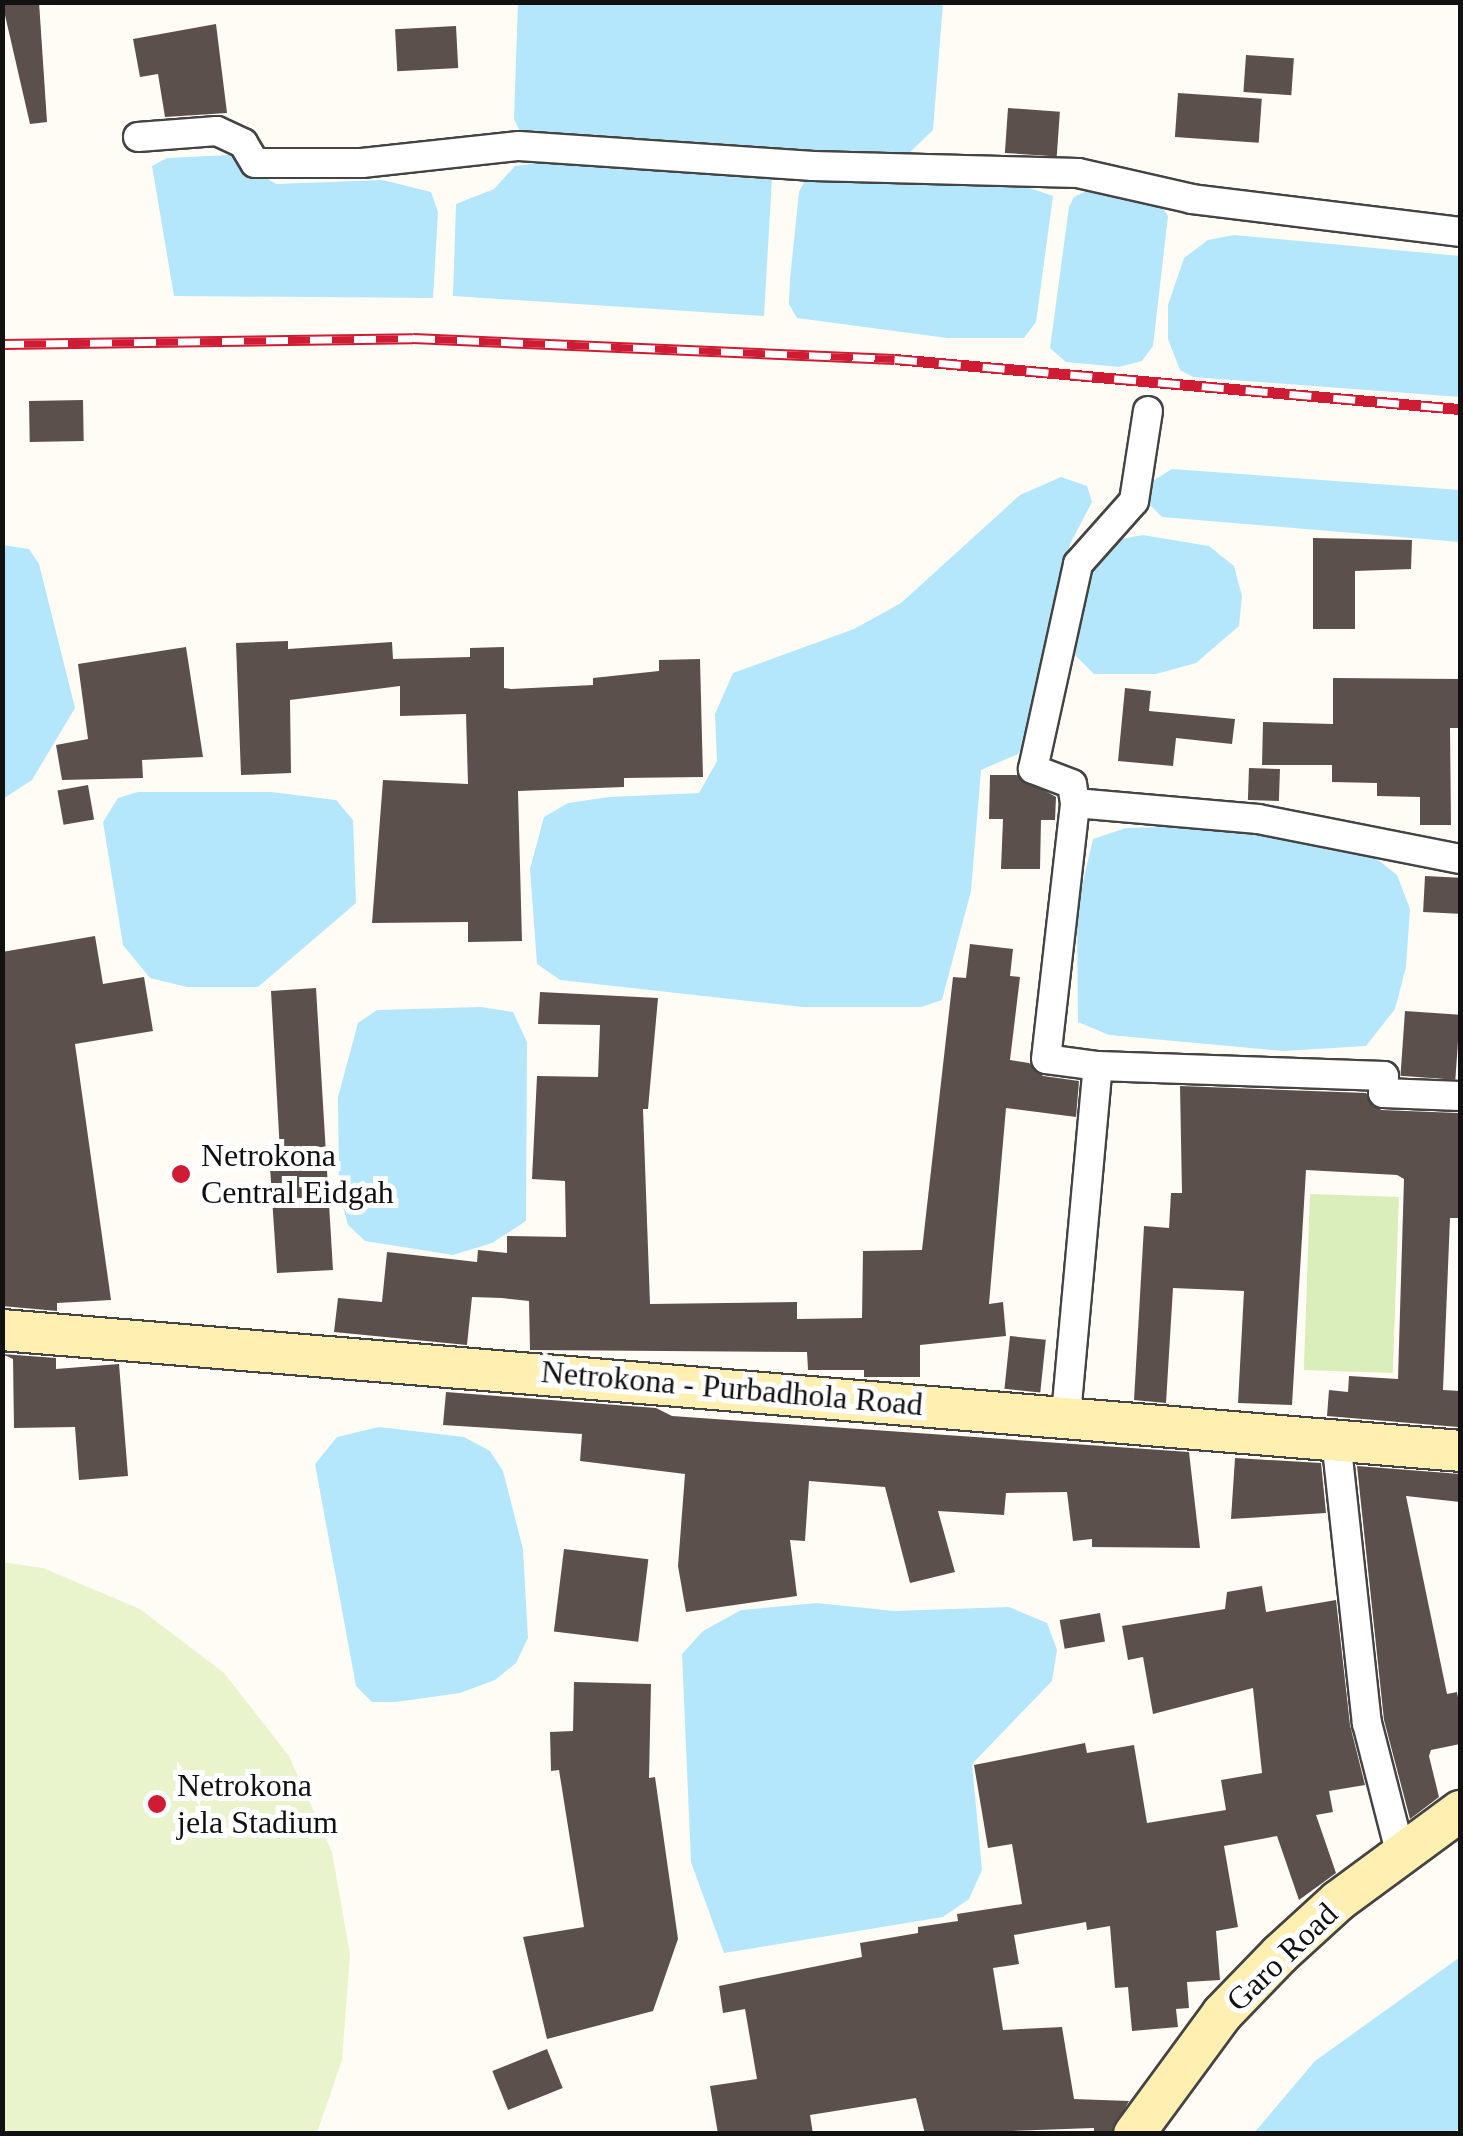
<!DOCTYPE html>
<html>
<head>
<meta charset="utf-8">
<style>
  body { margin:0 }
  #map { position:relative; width:1463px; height:2136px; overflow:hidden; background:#fffcf5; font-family:"Times New Roman",serif }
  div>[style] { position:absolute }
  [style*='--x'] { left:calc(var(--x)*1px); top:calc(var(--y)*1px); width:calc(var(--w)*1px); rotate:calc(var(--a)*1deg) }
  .green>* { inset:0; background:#daeeb9; transform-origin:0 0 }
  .pitch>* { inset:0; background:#eaf4cc }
  .water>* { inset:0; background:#b4e7fb }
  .building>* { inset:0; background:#5b504c; transform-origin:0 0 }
  .roads { filter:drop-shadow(2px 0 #444) drop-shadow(-2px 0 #444) drop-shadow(0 2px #444) drop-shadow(0 -2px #444) }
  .street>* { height:28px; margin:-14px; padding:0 14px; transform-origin:14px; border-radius:14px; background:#fff }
  .secondary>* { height:40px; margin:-20px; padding:0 20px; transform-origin:20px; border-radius:20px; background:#ffefb0 }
  .rail>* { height:11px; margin-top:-5.5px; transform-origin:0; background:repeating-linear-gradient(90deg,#fff 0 22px,#cf1b33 0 44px); box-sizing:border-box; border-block:2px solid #cf1b33 }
  .dots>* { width:28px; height:28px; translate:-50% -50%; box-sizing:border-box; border:5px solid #fff; border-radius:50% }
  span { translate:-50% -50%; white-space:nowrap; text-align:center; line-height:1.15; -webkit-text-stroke:10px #fff; paint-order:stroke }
  .poi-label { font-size:32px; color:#111 }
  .left { translate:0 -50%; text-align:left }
  .street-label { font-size:32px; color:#111 }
  .frame { position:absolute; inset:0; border:5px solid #111; pointer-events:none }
</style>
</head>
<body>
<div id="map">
  <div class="green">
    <div style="left:1310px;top:1194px;width:89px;height:176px;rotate:2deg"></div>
  </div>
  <div class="pitch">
    <div style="clip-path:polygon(2px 1562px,43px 1568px,140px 1609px,224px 1673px,289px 1756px,332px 1852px,350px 1955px,342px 2060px,317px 2133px,3px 2133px)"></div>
  </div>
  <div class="water">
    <div style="clip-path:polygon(518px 3px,943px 3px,933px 130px,902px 160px,521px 134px,514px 119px)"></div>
    <div style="clip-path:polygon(229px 155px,276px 184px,383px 180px,431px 192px,438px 212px,433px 298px,174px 296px,152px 166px,167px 158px)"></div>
    <div style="clip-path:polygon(551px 161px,772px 178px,764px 316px,453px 296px,456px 204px,494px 189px,515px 166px)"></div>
    <div style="clip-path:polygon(808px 174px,1018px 184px,1053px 196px,1036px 322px,1024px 338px,947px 338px,797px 318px,789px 304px,790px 279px,799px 192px)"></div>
    <div style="clip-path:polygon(1091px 189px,1160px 204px,1168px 216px,1153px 346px,1142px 361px,1119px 367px,1066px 362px,1050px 348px,1069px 207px,1074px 197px)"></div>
    <div style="clip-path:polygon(1234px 235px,1460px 256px,1460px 397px,1193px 377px,1180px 370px,1168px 339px,1168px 305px,1184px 258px,1208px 240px)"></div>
    <div style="clip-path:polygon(1172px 469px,1460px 490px,1460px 542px,1162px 517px,1150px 505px,1151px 482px)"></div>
    <div style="clip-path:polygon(1061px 477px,1087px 486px,1092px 502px,1070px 544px,1030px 734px,1018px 754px,981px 770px,971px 891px,942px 1000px,921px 1007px,803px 1007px,560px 980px,537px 964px,530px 869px,544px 817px,568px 803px,609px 797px,699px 793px,717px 761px,715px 714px,733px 673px,854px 629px,901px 603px,1020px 495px)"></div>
    <div style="clip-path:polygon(1143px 535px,1209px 546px,1234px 566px,1242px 596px,1239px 626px,1196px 663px,1156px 674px,1094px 674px,1075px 655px,1081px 595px,1095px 556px,1116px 540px)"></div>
    <div style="clip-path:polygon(3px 545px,29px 549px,39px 564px,75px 708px,32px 780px,3px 799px)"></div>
    <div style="clip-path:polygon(138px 792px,271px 792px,336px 800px,353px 820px,356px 903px,258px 987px,187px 987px,150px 978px,123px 945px,103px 822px,118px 798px)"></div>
    <div style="clip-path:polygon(1194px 826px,1322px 838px,1368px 852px,1397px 875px,1410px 909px,1406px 967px,1395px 1009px,1366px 1046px,1283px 1051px,1109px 1035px,1078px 1022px,1077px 908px,1093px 839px,1126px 828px)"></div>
    <div style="clip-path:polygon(481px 1007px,513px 1012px,527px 1042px,526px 1221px,492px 1243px,453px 1255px,365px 1241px,348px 1225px,339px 1192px,338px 1097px,358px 1023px,377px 1010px)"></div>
    <div style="clip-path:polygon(379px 1427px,464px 1437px,490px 1451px,503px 1471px,523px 1549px,528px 1638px,516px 1663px,495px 1680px,460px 1693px,396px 1702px,372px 1702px,356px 1686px,315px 1464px,337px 1437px)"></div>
    <div style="clip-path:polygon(817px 1603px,894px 1611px,1009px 1607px,1047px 1623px,1057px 1650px,1052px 1681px,972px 1764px,982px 1870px,969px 1899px,943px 1917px,724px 1953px,691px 1862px,682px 1654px,703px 1631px,741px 1610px)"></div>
    <div style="clip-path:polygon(1460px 1957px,1460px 2126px,1454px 2133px,1254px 2133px,1315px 2061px)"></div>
  </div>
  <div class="building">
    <div style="clip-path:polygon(2px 2px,39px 2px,47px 122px,30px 124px)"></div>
    <div style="clip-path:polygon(216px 24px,227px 113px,165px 117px,158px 74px,140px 77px,133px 39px)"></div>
    <div style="left:456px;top:26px;width:42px;height:61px;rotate:87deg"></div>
    <div style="left:1246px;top:55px;width:48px;height:37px;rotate:4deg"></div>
    <div style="left:1178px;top:93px;width:84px;height:44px;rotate:4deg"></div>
    <div style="left:1008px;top:108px;width:52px;height:45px;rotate:4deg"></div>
    <div style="left:83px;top:400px;width:41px;height:54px;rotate:89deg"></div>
    <div style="clip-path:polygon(1313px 538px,1412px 540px,1411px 569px,1355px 571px,1355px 629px,1313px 629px)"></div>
    <div style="clip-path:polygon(288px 641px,288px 649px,392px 642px,393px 659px,470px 657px,470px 648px,504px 647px,504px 688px,511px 689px,593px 685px,593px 678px,659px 671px,659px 660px,700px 659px,703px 777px,624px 778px,624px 787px,518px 791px,522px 941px,468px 942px,468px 922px,372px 923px,383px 780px,468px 784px,466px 714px,400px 716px,400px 686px,290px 700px,291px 773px,241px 775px,236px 643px)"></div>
    <div style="clip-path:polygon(186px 647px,203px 757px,142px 760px,143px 778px,62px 780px,56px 745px,88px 739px,78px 664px)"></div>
    <div style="clip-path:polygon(1333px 678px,1460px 679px,1460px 728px,1450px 728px,1451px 825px,1420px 825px,1420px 797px,1377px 796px,1377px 783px,1332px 782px,1332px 765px,1262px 765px,1263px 722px,1333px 724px)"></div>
    <div style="clip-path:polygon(1125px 688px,1151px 691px,1149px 711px,1235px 719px,1232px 744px,1176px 738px,1173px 766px,1118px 761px)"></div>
    <div style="left:1249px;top:768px;width:31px;height:32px;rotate:2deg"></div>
    <div style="clip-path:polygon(990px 775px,1017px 775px,1056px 797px,1055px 820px,1041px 820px,1040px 869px,1001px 869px,1003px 819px,989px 819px)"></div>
    <div style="left:88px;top:785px;width:35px;height:31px;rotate:80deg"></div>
    <div style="left:1425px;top:876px;width:35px;height:36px;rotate:3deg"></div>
    <div style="clip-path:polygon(95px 936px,103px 984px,144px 977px,153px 1031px,75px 1044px,111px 1300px,57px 1303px,57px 1311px,2px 1306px,2px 952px)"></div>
    <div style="clip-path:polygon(970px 944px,1013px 949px,1010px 976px,1020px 977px,1010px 1060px,1029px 1063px,1043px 1076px,1079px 1081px,1076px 1117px,1006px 1108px,989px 1304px,1003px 1302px,1006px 1336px,920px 1345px,920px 1377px,864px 1377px,864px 1370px,808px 1370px,807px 1352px,530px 1350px,529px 1301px,502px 1298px,472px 1297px,467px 1345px,334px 1332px,338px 1298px,382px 1302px,387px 1252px,477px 1262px,478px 1250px,507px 1253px,507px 1236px,566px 1237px,565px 1181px,532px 1179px,537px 1076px,598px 1077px,600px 1025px,538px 1024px,540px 992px,658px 998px,648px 1109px,643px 1109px,650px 1304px,797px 1302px,797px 1319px,862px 1318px,863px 1251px,922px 1250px,953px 977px,966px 978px)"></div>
    <div style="clip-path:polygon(316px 988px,333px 1270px,277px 1273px,269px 1152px,280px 1152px,271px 991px)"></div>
    <div style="left:1405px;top:1011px;width:55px;height:65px;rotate:4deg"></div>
    <div style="clip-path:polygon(1180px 1086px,1366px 1093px,1381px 1110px,1458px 1113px,1460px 1218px,1450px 1218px,1443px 1390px,1460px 1391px,1458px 1427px,1327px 1416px,1329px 1390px,1348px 1392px,1349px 1376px,1398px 1379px,1404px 1179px,1397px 1175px,1306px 1170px,1292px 1405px,1238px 1403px,1244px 1291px,1173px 1288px,1166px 1403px,1134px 1400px,1144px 1226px,1169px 1228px,1171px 1193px,1182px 1193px)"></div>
    <div style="left:1010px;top:1336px;width:36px;height:53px;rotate:6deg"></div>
    <div style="clip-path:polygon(2px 1354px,56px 1358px,56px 1369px,119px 1364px,128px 1476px,79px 1480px,75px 1427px,14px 1428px,13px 1359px)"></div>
    <div style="clip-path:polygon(446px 1392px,656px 1408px,672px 1416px,1189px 1452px,1200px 1548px,1092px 1547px,1092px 1539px,1073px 1541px,1067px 1492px,1006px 1493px,1004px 1515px,938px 1511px,955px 1572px,910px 1583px,885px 1487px,809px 1481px,805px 1541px,790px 1540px,797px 1596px,686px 1612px,678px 1566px,685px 1474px,580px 1461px,582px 1434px,443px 1425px)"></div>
    <div style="clip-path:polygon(1235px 1458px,1321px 1463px,1326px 1513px,1231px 1519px)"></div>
    <div style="clip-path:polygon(1357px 1466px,1460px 1474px,1460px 1502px,1406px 1496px,1447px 1694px,1457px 1692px,1460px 1709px,1460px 1744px,1431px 1750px,1429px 1756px,1439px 1797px,1410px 1819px,1384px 1720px)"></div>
    <div style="left:564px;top:1549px;width:85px;height:83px;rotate:7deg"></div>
    <div style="clip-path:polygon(1262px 1586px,1266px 1612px,1336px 1600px,1350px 1725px,1365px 1785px,1329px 1791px,1333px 1812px,1316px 1815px,1336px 1873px,1299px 1900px,1277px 1836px,1224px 1846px,1238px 1927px,1216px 1931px,1220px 1980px,1187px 1982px,1189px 2008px,1176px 2009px,1178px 2027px,1132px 2031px,1128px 1987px,1115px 1988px,1110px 1926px,1087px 1930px,1086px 1922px,1014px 1935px,1019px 1964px,993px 1968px,1003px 2030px,1062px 2027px,1074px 2099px,1129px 2101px,1111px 2134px,1094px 2134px,1094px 2128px,925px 2134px,916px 2098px,810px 2115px,813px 2134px,718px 2134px,710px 2086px,757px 2079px,745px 2009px,723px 2013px,719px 1986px,862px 1957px,860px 1943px,918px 1933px,918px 1927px,958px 1921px,957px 1914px,1022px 1904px,1012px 1844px,988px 1848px,974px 1765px,1085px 1743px,1087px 1753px,1134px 1745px,1147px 1823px,1226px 1810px,1221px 1780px,1262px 1773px,1253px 1688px,1153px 1714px,1143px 1657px,1128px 1660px,1122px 1626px,1225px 1609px,1227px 1592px)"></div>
    <div style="left:1100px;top:1613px;width:29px;height:41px;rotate:80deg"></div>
    <div style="clip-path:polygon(574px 1682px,651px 1684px,649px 1778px,655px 1777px,678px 1939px,653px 2011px,547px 2039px,523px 1937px,584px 1927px,559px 1770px,551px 1771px,550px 1732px,573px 1731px)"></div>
    <div style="left:547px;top:2049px;width:42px;height:59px;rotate:68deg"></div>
  </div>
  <div class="roads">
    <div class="street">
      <div style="--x:138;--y:137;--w:79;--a:-4.3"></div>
      <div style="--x:217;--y:131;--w:29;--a:25"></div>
      <div style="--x:243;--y:143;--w:23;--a:59"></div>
      <div style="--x:255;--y:163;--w:107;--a:0"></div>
      <div style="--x:362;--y:163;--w:158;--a:-6.2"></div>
      <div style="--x:519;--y:146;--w:295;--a:3.9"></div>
      <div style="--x:813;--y:166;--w:265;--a:1.5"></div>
      <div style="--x:1078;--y:173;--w:117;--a:12.8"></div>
      <div style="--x:1192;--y:199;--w:270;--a:7"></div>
      <div style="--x:1075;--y:803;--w:184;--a:5"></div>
      <div style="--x:1258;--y:819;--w:206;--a:11.2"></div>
      <div style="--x:1098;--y:1066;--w:52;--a:-172.3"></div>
      <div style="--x:1046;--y:1059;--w:258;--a:-83.5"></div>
      <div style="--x:1075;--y:803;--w:19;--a:-99"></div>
      <div style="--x:1072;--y:784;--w:42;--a:-159"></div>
      <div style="--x:1033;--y:769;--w:210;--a:-77.6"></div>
      <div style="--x:1078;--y:564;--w:84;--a:-48.4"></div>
      <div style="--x:1134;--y:501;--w:91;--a:-81.2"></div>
      <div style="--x:1066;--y:1415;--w:350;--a:-84.8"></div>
      <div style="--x:1098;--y:1066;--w:286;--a:2"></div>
      <div style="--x:1384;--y:1076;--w:17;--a:93"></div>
      <div style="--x:1383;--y:1093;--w:77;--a:2.2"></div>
      <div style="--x:1336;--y:1439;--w:286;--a:83.8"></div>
      <div style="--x:1367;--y:1723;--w:136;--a:75.6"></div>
    </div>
    <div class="secondary">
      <div style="--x:2;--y:1330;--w:1463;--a:4.74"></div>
      <div style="--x:1134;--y:2134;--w:149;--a:-53.7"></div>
      <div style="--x:1222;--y:2014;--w:83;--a:-46"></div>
      <div style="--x:1280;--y:1954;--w:79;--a:-42.4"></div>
      <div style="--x:1338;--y:1901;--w:152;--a:-36.4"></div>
    </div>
  </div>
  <div class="rail">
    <div style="--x:2;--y:344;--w:411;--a:-0.8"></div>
    <div style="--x:413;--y:338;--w:482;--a:2.5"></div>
    <div style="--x:895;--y:359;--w:567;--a:5.06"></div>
  </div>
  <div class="dots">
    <div style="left:181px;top:1174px;background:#cf1b33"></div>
    <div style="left:157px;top:1804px;background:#cf1b33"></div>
  </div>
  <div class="poi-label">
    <span class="left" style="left:201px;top:1174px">Netrokona<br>Central Eidgah</span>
    <span class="left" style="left:177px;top:1804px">Netrokona<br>jela Stadium</span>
  </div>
  <div class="street-label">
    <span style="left:732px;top:1388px;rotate:5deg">Netrokona - Purbadhola Road</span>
    <span style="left:1282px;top:1957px;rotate:-44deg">Garo Road</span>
  </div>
  <div class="frame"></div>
</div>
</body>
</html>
